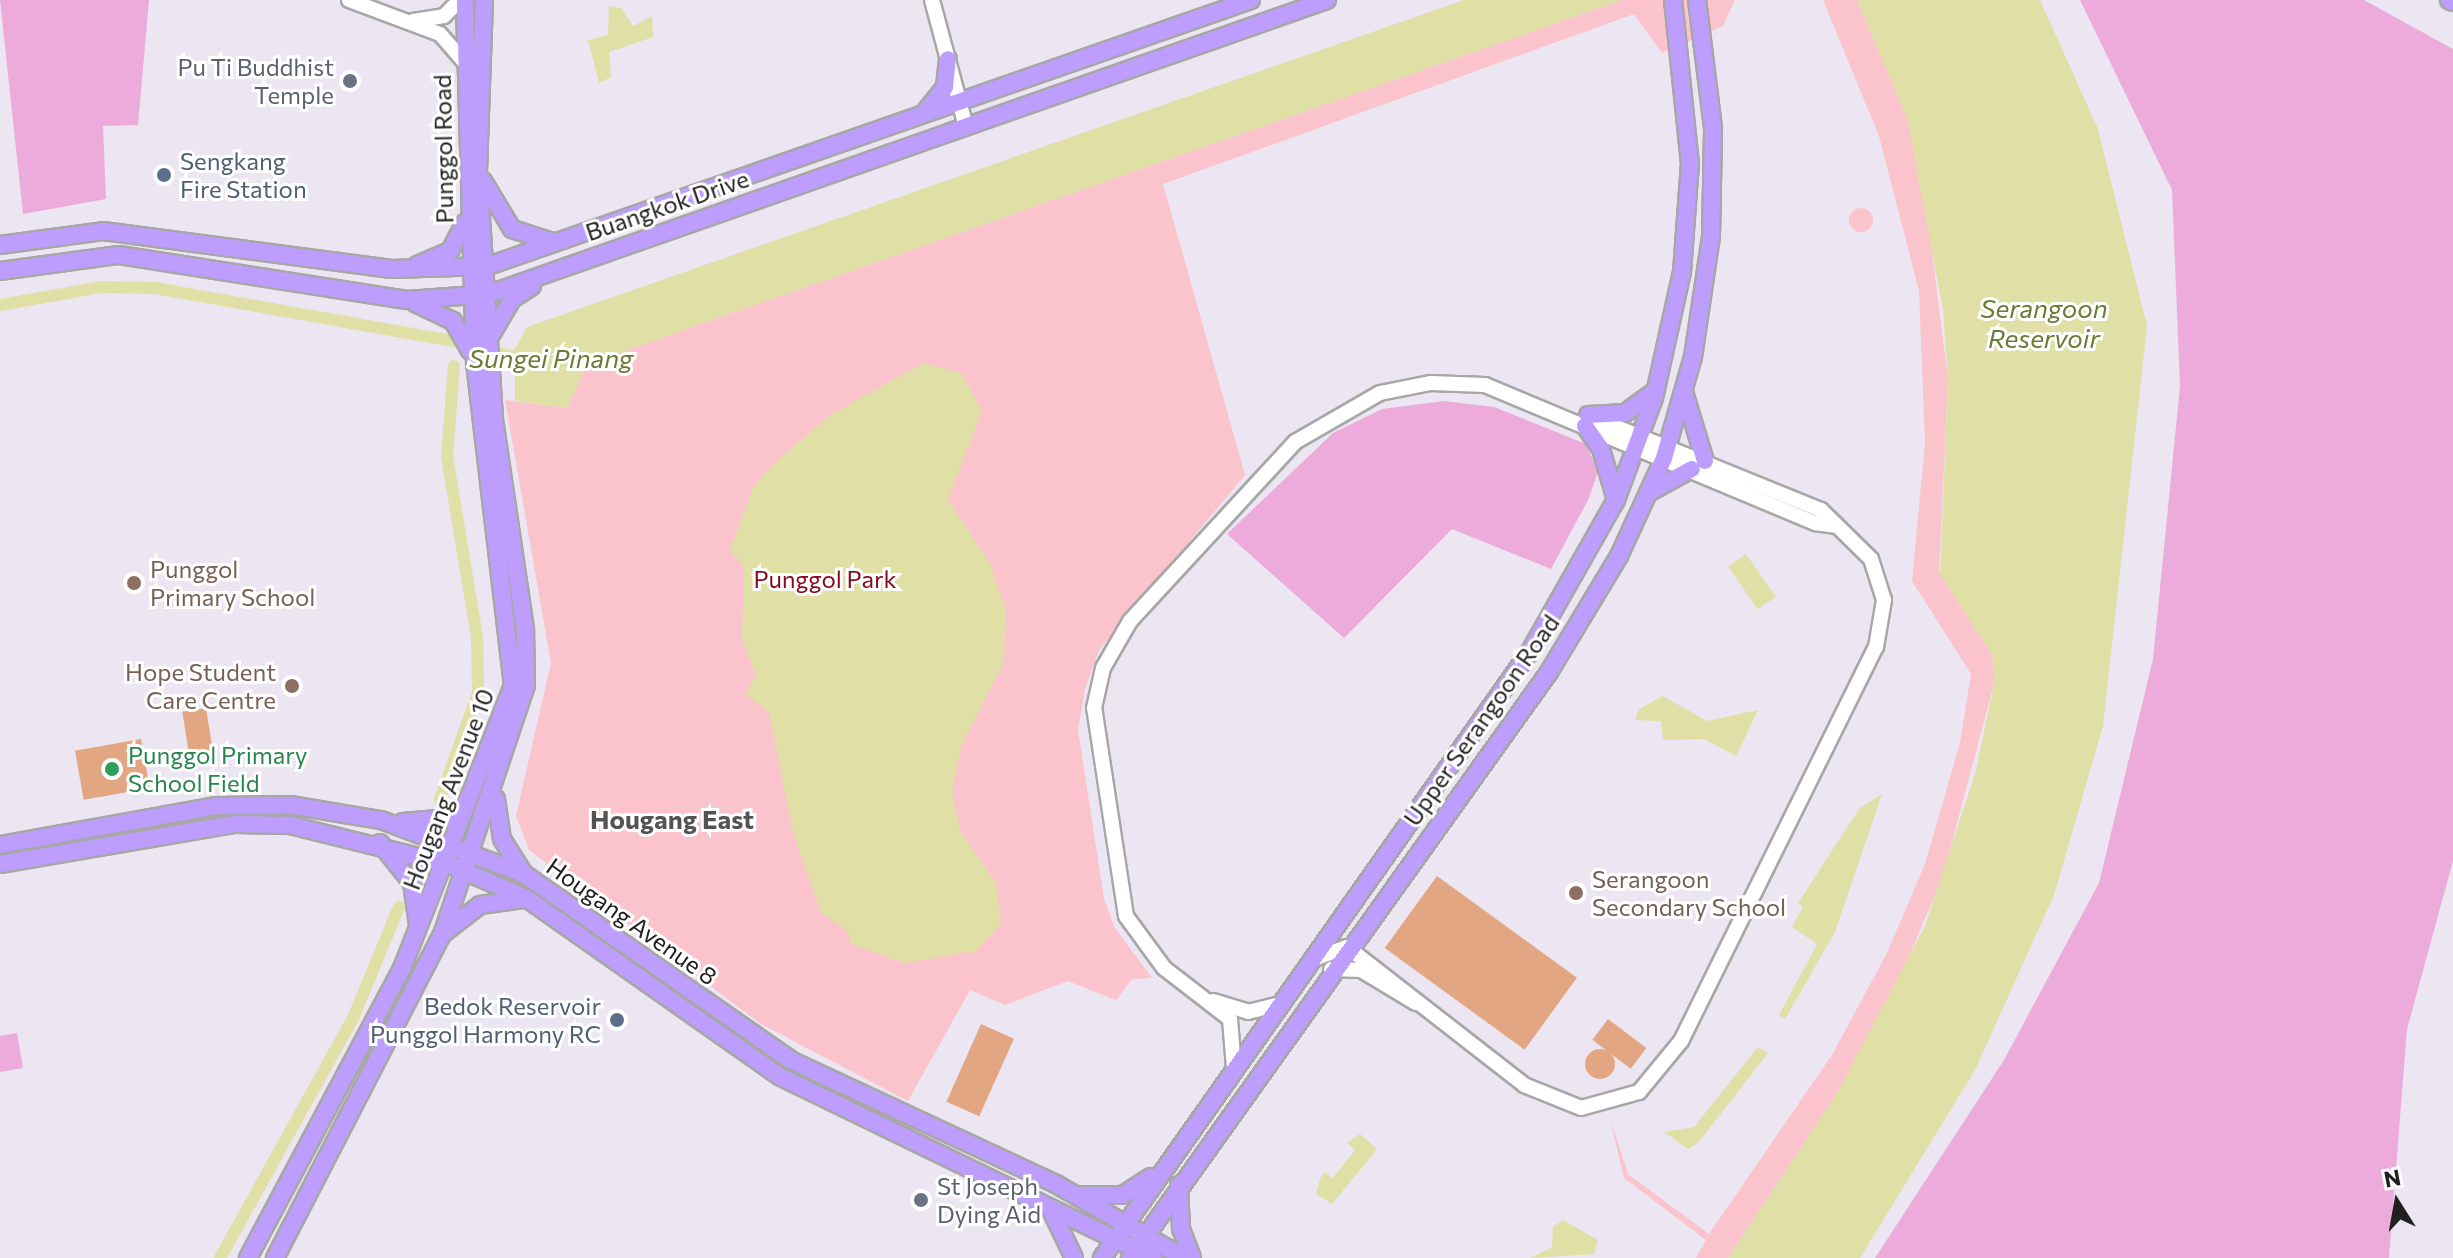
<!DOCTYPE html>
<html>
<head>
<meta charset="utf-8">
<style>
  body { margin:0 }
  #map { position:relative; width:2453px; height:1258px; overflow:hidden; background:#ebe6f1; font-family:Commissioner,sans-serif }
  div>[style] { position:absolute }
  [style*='--x'] { left:calc(var(--x)*1px); top:calc(var(--y)*1px); width:calc(var(--w)*1px); rotate:calc(var(--a)*1deg) }
  .grass>* { inset:0; background:#ecabdb }
  .park>* { inset:0; background:#fbc3cc }
  .round { border-radius:50% }
  .pitch>* { inset:0; background:#e2a682; transform-origin:0 0 }
  .water>* { inset:0; background:#e0dfa6; transform-origin:0 0 }
  .canal>* { height:12px; margin:-6px; padding:0 6px; transform-origin:6px; border-radius:6px; background:#e0dfa6 }
  .roads { filter:drop-shadow(2px 0 #a7a7a7) drop-shadow(-2px 0 #a7a7a7) drop-shadow(0 2px #a7a7a7) drop-shadow(0 -2px #a7a7a7) }
  .minor>* { height:14px; margin:-7px; padding:0 7px; transform-origin:7px; border-radius:7px; background:#fff }
  .major>* { height:16px; margin:-8px; padding:0 8px; transform-origin:8px; border-radius:8px; background:#bd9eff }
  .dots>* { width:22px; height:22px; translate:-50% -50%; box-sizing:border-box; border:4px solid #fff; border-radius:50% }
  span { translate:-50% -50%; white-space:nowrap; text-align:center; line-height:1.15; -webkit-text-stroke:6px #fff; paint-order:stroke }
  .worship-label { font-size:24px; color:#5b616d }
  .right { translate:-100% -50%; text-align:right }
  .left { translate:0 -50%; text-align:left }
  .street-label { font-size:24px; color:#202020 }
  .service-label { font-size:24px; color:#4e5e75 }
  .education-label { font-size:24px; color:#785e54 }
  .park-label { font-size:24px; color:#84081c }
  .leisure-label { font-size:24px; color:#27864d }
  .water-label { font-size:26px; color:#697b35; font-style:italic }
  .neighbourhood-label { font-size:26px; color:#535353; font-weight:700 }
  .north { position:absolute; left:2357px; top:1162px; width:80px; height:80px; -webkit-text-stroke:6px #fff; paint-order:stroke; rotate:349deg; font-size:22px; font-weight:700; line-height:32px; text-align:center; color:#202020 }
  .north::after { content:''; display:block; margin:auto; width:28px; height:36px; background:#202020; clip-path:polygon(50% 0,100% 100%,50% 72%,0 100%) }
</style>
</head>
<body>
<div id="map">
  <div class="grass">
    <div style="clip-path:polygon(0 0,149px 0,138px 125px,103px 126px,106px 199px,23px 214px)"></div>
    <div style="clip-path:polygon(2080px 0,2364px 0,2453px 49px,2453px 861px,2407px 1029px,2389px 1258px,1875px 1258px,2004px 1060px,2099px 883px,2153px 659px,2180px 386px,2172px 190px)"></div>
    <div style="clip-path:polygon(1444px 401px,1494px 407px,1586px 444px,1598px 472px,1588px 500px,1551px 569px,1452px 529px,1344px 638px,1227px 534px,1333px 433px,1382px 409px)"></div>
    <div style="clip-path:polygon(17px 1033px,23px 1068px,0 1072px,0 1036px)"></div>
  </div>
  <div class="park">
    <div style="clip-path:polygon(1622px 0,1735px 0,1723px 26px,1662px 53px,1634px 14px,1163px 184px,1245px 475px,1099px 650px,1085px 689px,1078px 730px,1104px 899px,1115px 928px,1152px 978px,1132px 979px,1116px 1000px,1068px 981px,1005px 1005px,970px 990px,908px 1101px,761px 1024px,529px 850px,516px 816px,551px 663px,505px 400px,567px 408px,587px 364px)"></div>
    <div style="clip-path:polygon(1823px 0,1857px 0,1907px 118px,1923px 180px,1948px 379px,1939px 572px,1992px 655px,1995px 680px,1943px 876px,1902px 973px,1836px 1095px,1728px 1258px,1696px 1258px,1706px 1240px,1624px 1178px,1610px 1119px,1628px 1174px,1709px 1234px,1832px 1055px,1887px 953px,1925px 864px,1960px 743px,1971px 674px,1912px 581px,1925px 443px,1919px 291px,1879px 136px)"></div>
    <div class="round" style="left:1849px;top:208px;width:24px;height:24px"></div>
  </div>
  <div class="pitch">
    <div style="left:206px;top:708px;width:43px;height:24px;rotate:81deg"></div>
    <div style="left:141px;top:739px;width:50px;height:67px;rotate:80deg"></div>
    <div style="left:1437px;top:876px;width:173px;height:89px;rotate:36deg"></div>
    <div style="left:1608px;top:1019px;width:48px;height:26px;rotate:37deg"></div>
    <div style="left:981px;top:1024px;width:36px;height:85px;rotate:24deg"></div>
    <div class="round" style="left:1585px;top:1049px;width:30px;height:30px"></div>
  </div>
  <div class="water">
    <div style="clip-path:polygon(1464px 0,1622px 0,587px 364px,567px 408px,515px 401px,515px 349px,527px 327px)"></div>
    <div style="clip-path:polygon(1857px 0,2040px 0,2098px 129px,2147px 326px,2103px 726px,2054px 895px,1975px 1070px,1860px 1258px,1728px 1258px,1836px 1095px,1925px 926px,1975px 774px,1995px 680px,1992px 655px,1940px 574px,1948px 379px,1943px 310px,1907px 118px)"></div>
    <div style="clip-path:polygon(609px 6px,621px 8px,633px 26px,652px 16px,653px 37px,609px 52px,611px 77px,599px 83px,588px 40px,608px 35px)"></div>
    <div style="clip-path:polygon(923px 363px,961px 373px,982px 411px,948px 499px,990px 564px,1006px 611px,1003px 664px,961px 746px,952px 791px,960px 831px,996px 883px,1001px 924px,976px 951px,904px 963px,851px 944px,848px 931px,821px 913px,793px 832px,769px 712px,745px 694px,756px 676px,742px 638px,744px 567px,730px 550px,753px 488px,771px 466px,829px 416px)"></div>
    <div style="left:1746px;top:554px;width:52px;height:22px;rotate:55deg"></div>
    <div style="clip-path:polygon(1663px 696px,1707px 721px,1758px 710px,1736px 756px,1704px 739px,1663px 740px,1661px 721px,1635px 720px,1639px 709px)"></div>
    <div style="clip-path:polygon(1882px 794px,1835px 932px,1785px 1019px,1779px 1015px,1817px 944px,1792px 927px,1803px 907px,1798px 903px,1859px 809px)"></div>
    <div style="clip-path:polygon(1758px 1047px,1768px 1053px,1698px 1143px,1688px 1149px,1664px 1132px,1694px 1127px)"></div>
    <div style="clip-path:polygon(1360px 1134px,1377px 1149px,1332px 1204px,1316px 1194px,1320px 1179px,1324px 1172px,1333px 1178px,1355px 1150px,1347px 1143px)"></div>
    <div style="clip-path:polygon(1563px 1220px,1598px 1240px,1594px 1254px,1530px 1258px,1552px 1247px,1553px 1227px)"></div>
  </div>
  <div class="canal">
    <div style="--x:0;--y:305;--w:104;--a:-10"></div>
    <div style="--x:102;--y:287;--w:53;--a:1.1"></div>
    <div style="--x:155;--y:288;--w:307;--a:10.1"></div>
    <div style="--x:503;--y:354;--w:13;--a:13"></div>
    <div style="--x:440;--y:799;--w:113;--a:-70.3"></div>
    <div style="--x:478;--y:693;--w:56;--a:-91"></div>
    <div style="--x:477;--y:637;--w:183;--a:-99.4"></div>
    <div style="--x:447;--y:456;--w:90;--a:-85.6"></div>
    <div style="--x:220;--y:1258;--w:274;--a:-61"></div>
    <div style="--x:353;--y:1018;--w:120;--a:-67.5"></div>
  </div>
  <div class="roads">
    <div class="minor">
      <div style="--x:349;--y:0;--w:97;--a:20.5"></div>
      <div style="--x:440;--y:34;--w:40;--a:49"></div>
      <div style="--x:932;--y:0;--w:131;--a:75"></div>
      <div style="--x:413;--y:21;--w:31;--a:-9"></div>
      <div style="--x:444;--y:16;--w:23;--a:-45"></div>
      <div style="--x:1311;--y:960;--w:38;--a:-20"></div>
      <div style="--x:1347;--y:947;--w:224;--a:37.9"></div>
      <div style="--x:1524;--y:1085;--w:61;--a:22"></div>
      <div style="--x:1581;--y:1108;--w:60;--a:-15.4"></div>
      <div style="--x:1639;--y:1092;--w:66;--a:-50.5"></div>
      <div style="--x:1681;--y:1041;--w:440;--a:-63.7"></div>
      <div style="--x:1876;--y:647;--w:48;--a:-80.3"></div>
      <div style="--x:1884;--y:600;--w:43;--a:-107.6"></div>
      <div style="--x:1871;--y:559;--w:70;--a:-135.6"></div>
      <div style="--x:1821;--y:510;--w:249;--a:-157.9"></div>
      <div style="--x:1331;--y:969;--w:30;--a:2"></div>
      <div style="--x:1361;--y:970;--w:64;--a:31"></div>
      <div style="--x:1213;--y:1001;--w:37;--a:17"></div>
      <div style="--x:1248;--y:1012;--w:36;--a:-14"></div>
      <div style="--x:1234;--y:1068;--w:49;--a:-94.7"></div>
      <div style="--x:1230;--y:1019;--w:83;--a:-142.3"></div>
      <div style="--x:1164;--y:968;--w:64;--a:-126.2"></div>
      <div style="--x:1126;--y:916;--w:210;--a:-98.7"></div>
      <div style="--x:1094;--y:708;--w:41;--a:-77.3"></div>
      <div style="--x:1103;--y:668;--w:54;--a:-60.1"></div>
      <div style="--x:1130;--y:621;--w:243;--a:-47.3"></div>
      <div style="--x:1295;--y:442;--w:98;--a:-30"></div>
      <div style="--x:1380;--y:393;--w:52;--a:-11.1"></div>
      <div style="--x:1431;--y:383;--w:54;--a:2.1"></div>
      <div style="--x:1485;--y:385;--w:358;--a:22.7"></div>
      <div style="--x:1815;--y:523;--w:22;--a:8"></div>
    </div>
    <div class="major">
      <div style="--x:2449;--y:0;--w:4;--a:27"></div>
      <div style="--x:925;--y:112;--w:32;--a:-51"></div>
      <div style="--x:945;--y:87;--w:28;--a:-84"></div>
      <div style="--x:483;--y:181;--w:56;--a:58.9"></div>
      <div style="--x:512;--y:229;--w:43;--a:17.6"></div>
      <div style="--x:0;--y:245;--w:104;--a:-7.7"></div>
      <div style="--x:103;--y:231;--w:291;--a:7.5"></div>
      <div style="--x:392;--y:269;--w:96;--a:-1.8"></div>
      <div style="--x:488;--y:266;--w:808;--a:-19.22"></div>
      <div style="--x:417;--y:265;--w:36;--a:-23"></div>
      <div style="--x:450;--y:251;--w:32;--a:-62"></div>
      <div style="--x:0;--y:271;--w:120;--a:-7.7"></div>
      <div style="--x:119;--y:255;--w:291;--a:8.9"></div>
      <div style="--x:407;--y:300;--w:82;--a:-4.2"></div>
      <div style="--x:489;--y:294;--w:888;--a:-19.33"></div>
      <div style="--x:415;--y:303;--w:42;--a:25.3"></div>
      <div style="--x:453;--y:321;--w:34;--a:60"></div>
      <div style="--x:491;--y:335;--w:42;--a:-59.7"></div>
      <div style="--x:512;--y:299;--w:24;--a:-33"></div>
      <div style="--x:1684;--y:392;--w:72;--a:73.1"></div>
      <div style="--x:1588;--y:415;--w:37;--a:-3"></div>
      <div style="--x:1625;--y:413;--w:37;--a:-36"></div>
      <div style="--x:1585;--y:426;--w:28;--a:55"></div>
      <div style="--x:1601;--y:449;--w:53;--a:73.6"></div>
      <div style="--x:1648;--y:493;--w:50;--a:-28.6"></div>
      <div style="--x:496;--y:799;--w:40;--a:81.5"></div>
      <div style="--x:502;--y:839;--w:40;--a:58"></div>
      <div style="--x:403;--y:822;--w:47;--a:-4.9"></div>
      <div style="--x:450;--y:818;--w:25;--a:-43"></div>
      <div style="--x:380;--y:843;--w:51;--a:51.3"></div>
      <div style="--x:412;--y:883;--w:42;--a:81.9"></div>
      <div style="--x:0;--y:845;--w:219;--a:-10.2"></div>
      <div style="--x:216;--y:806;--w:74;--a:-0.8"></div>
      <div style="--x:290;--y:805;--w:92;--a:9.4"></div>
      <div style="--x:381;--y:820;--w:153;--a:20.7"></div>
      <div style="--x:524;--y:874;--w:327;--a:34.9"></div>
      <div style="--x:792;--y:1061;--w:291;--a:25"></div>
      <div style="--x:1056;--y:1184;--w:148;--a:30"></div>
      <div style="--x:0;--y:864;--w:238;--a:-9.7"></div>
      <div style="--x:235;--y:824;--w:55;--a:1"></div>
      <div style="--x:290;--y:825;--w:163;--a:13.9"></div>
      <div style="--x:448;--y:864;--w:85;--a:23.6"></div>
      <div style="--x:526;--y:898;--w:309;--a:35.1"></div>
      <div style="--x:779;--y:1076;--w:416;--a:25.9"></div>
      <div style="--x:445;--y:932;--w:44;--a:-37.6"></div>
      <div style="--x:480;--y:905;--w:44;--a:-7.8"></div>
      <div style="--x:1179;--y:1185;--w:44;--a:87.4"></div>
      <div style="--x:1181;--y:1229;--w:31;--a:69"></div>
      <div style="--x:1077;--y:1195;--w:46;--a:0"></div>
      <div style="--x:1123;--y:1195;--w:33;--a:-33"></div>
      <div style="--x:1051;--y:1210;--w:53;--a:64.4"></div>
      <div style="--x:248;--y:1258;--w:331;--a:-62"></div>
      <div style="--x:403;--y:966;--w:301;--a:-68.6"></div>
      <div style="--x:513;--y:686;--w:324;--a:-96.7"></div>
      <div style="--x:475;--y:364;--w:364;--a:-91.6"></div>
      <div style="--x:275;--y:1258;--w:364;--a:-62.7"></div>
      <div style="--x:442;--y:935;--w:264;--a:-71.4"></div>
      <div style="--x:526;--y:685;--w:56;--a:-91"></div>
      <div style="--x:525;--y:629;--w:213;--a:-98.4"></div>
      <div style="--x:494;--y:418;--w:247;--a:-93.7"></div>
      <div style="--x:478;--y:172;--w:172;--a:-88"></div>
      <div style="--x:1102;--y:1258;--w:741;--a:-54.79"></div>
      <div style="--x:1529;--y:653;--w:176;--a:-60.4"></div>
      <div style="--x:1616;--y:500;--w:109;--a:-69.6"></div>
      <div style="--x:1654;--y:398;--w:129;--a:-77.5"></div>
      <div style="--x:1682;--y:272;--w:108;--a:-85.8"></div>
      <div style="--x:1690;--y:164;--w:165;--a:-95.9"></div>
      <div style="--x:1130;--y:1258;--w:720;--a:-54.43"></div>
      <div style="--x:1549;--y:672;--w:135;--a:-58.9"></div>
      <div style="--x:1619;--y:556;--w:108;--a:-65.3"></div>
      <div style="--x:1664;--y:458;--w:105;--a:-74"></div>
      <div style="--x:1693;--y:357;--w:122;--a:-81.5"></div>
      <div style="--x:1711;--y:236;--w:108;--a:-88.9"></div>
      <div style="--x:1713;--y:128;--w:129;--a:-97.1"></div>
    </div>
  </div>
  <div class="dots">
    <div style="left:350px;top:81px;background:#6b7280"></div>
    <div style="left:164px;top:175px;background:#5c6f8a"></div>
    <div style="left:134px;top:583px;background:#8d6e63"></div>
    <div style="left:292px;top:686px;background:#8d6e63"></div>
    <div style="left:112px;top:769px;background:#2e9e5b"></div>
    <div style="left:1576px;top:893px;background:#8d6e63"></div>
    <div style="left:617px;top:1020px;background:#5c6f8a"></div>
    <div style="left:921px;top:1200px;background:#6b7280"></div>
  </div>
  <div class="worship-label">
    <span class="right" style="left:334px;top:81px">Pu Ti Buddhist<br>Temple</span>
    <span class="left" style="left:937px;top:1200px">St Joseph<br>Dying Aid</span>
  </div>
  <div class="street-label">
    <span style="left:443px;top:149px;rotate:-91deg">Punggol Road</span>
    <span style="left:667px;top:205px;rotate:-19deg">Buangkok Drive</span>
    <span style="left:1481px;top:720px;rotate:-55deg">Upper Serangoon Road</span>
    <span style="left:448px;top:789px;rotate:-69deg">Hougang Avenue 10</span>
    <span style="left:632px;top:921px;rotate:35deg">Hougang Avenue 8</span>
  </div>
  <div class="service-label">
    <span class="left" style="left:180px;top:175px">Sengkang<br>Fire Station</span>
    <span class="right" style="left:601px;top:1020px">Bedok Reservoir<br>Punggol Harmony RC</span>
  </div>
  <div class="education-label">
    <span class="left" style="left:150px;top:583px">Punggol<br>Primary School</span>
    <span class="right" style="left:276px;top:686px">Hope Student<br>Care Centre</span>
    <span class="left" style="left:1592px;top:893px">Serangoon<br>Secondary School</span>
  </div>
  <div class="park-label">
    <span style="left:825px;top:579px">Punggol Park</span>
  </div>
  <div class="leisure-label">
    <span class="left" style="left:128px;top:769px">Punggol Primary<br>School Field</span>
  </div>
  <div class="water-label">
    <span style="left:2044px;top:323px">Serangoon<br>Reservoir</span>
    <span style="left:551px;top:358px">Sungei Pinang</span>
  </div>
  <div class="neighbourhood-label">
    <span style="left:672px;top:819px">Hougang East</span>
  </div>
  <div class="north">N</div>
</div>
</body>
</html>
